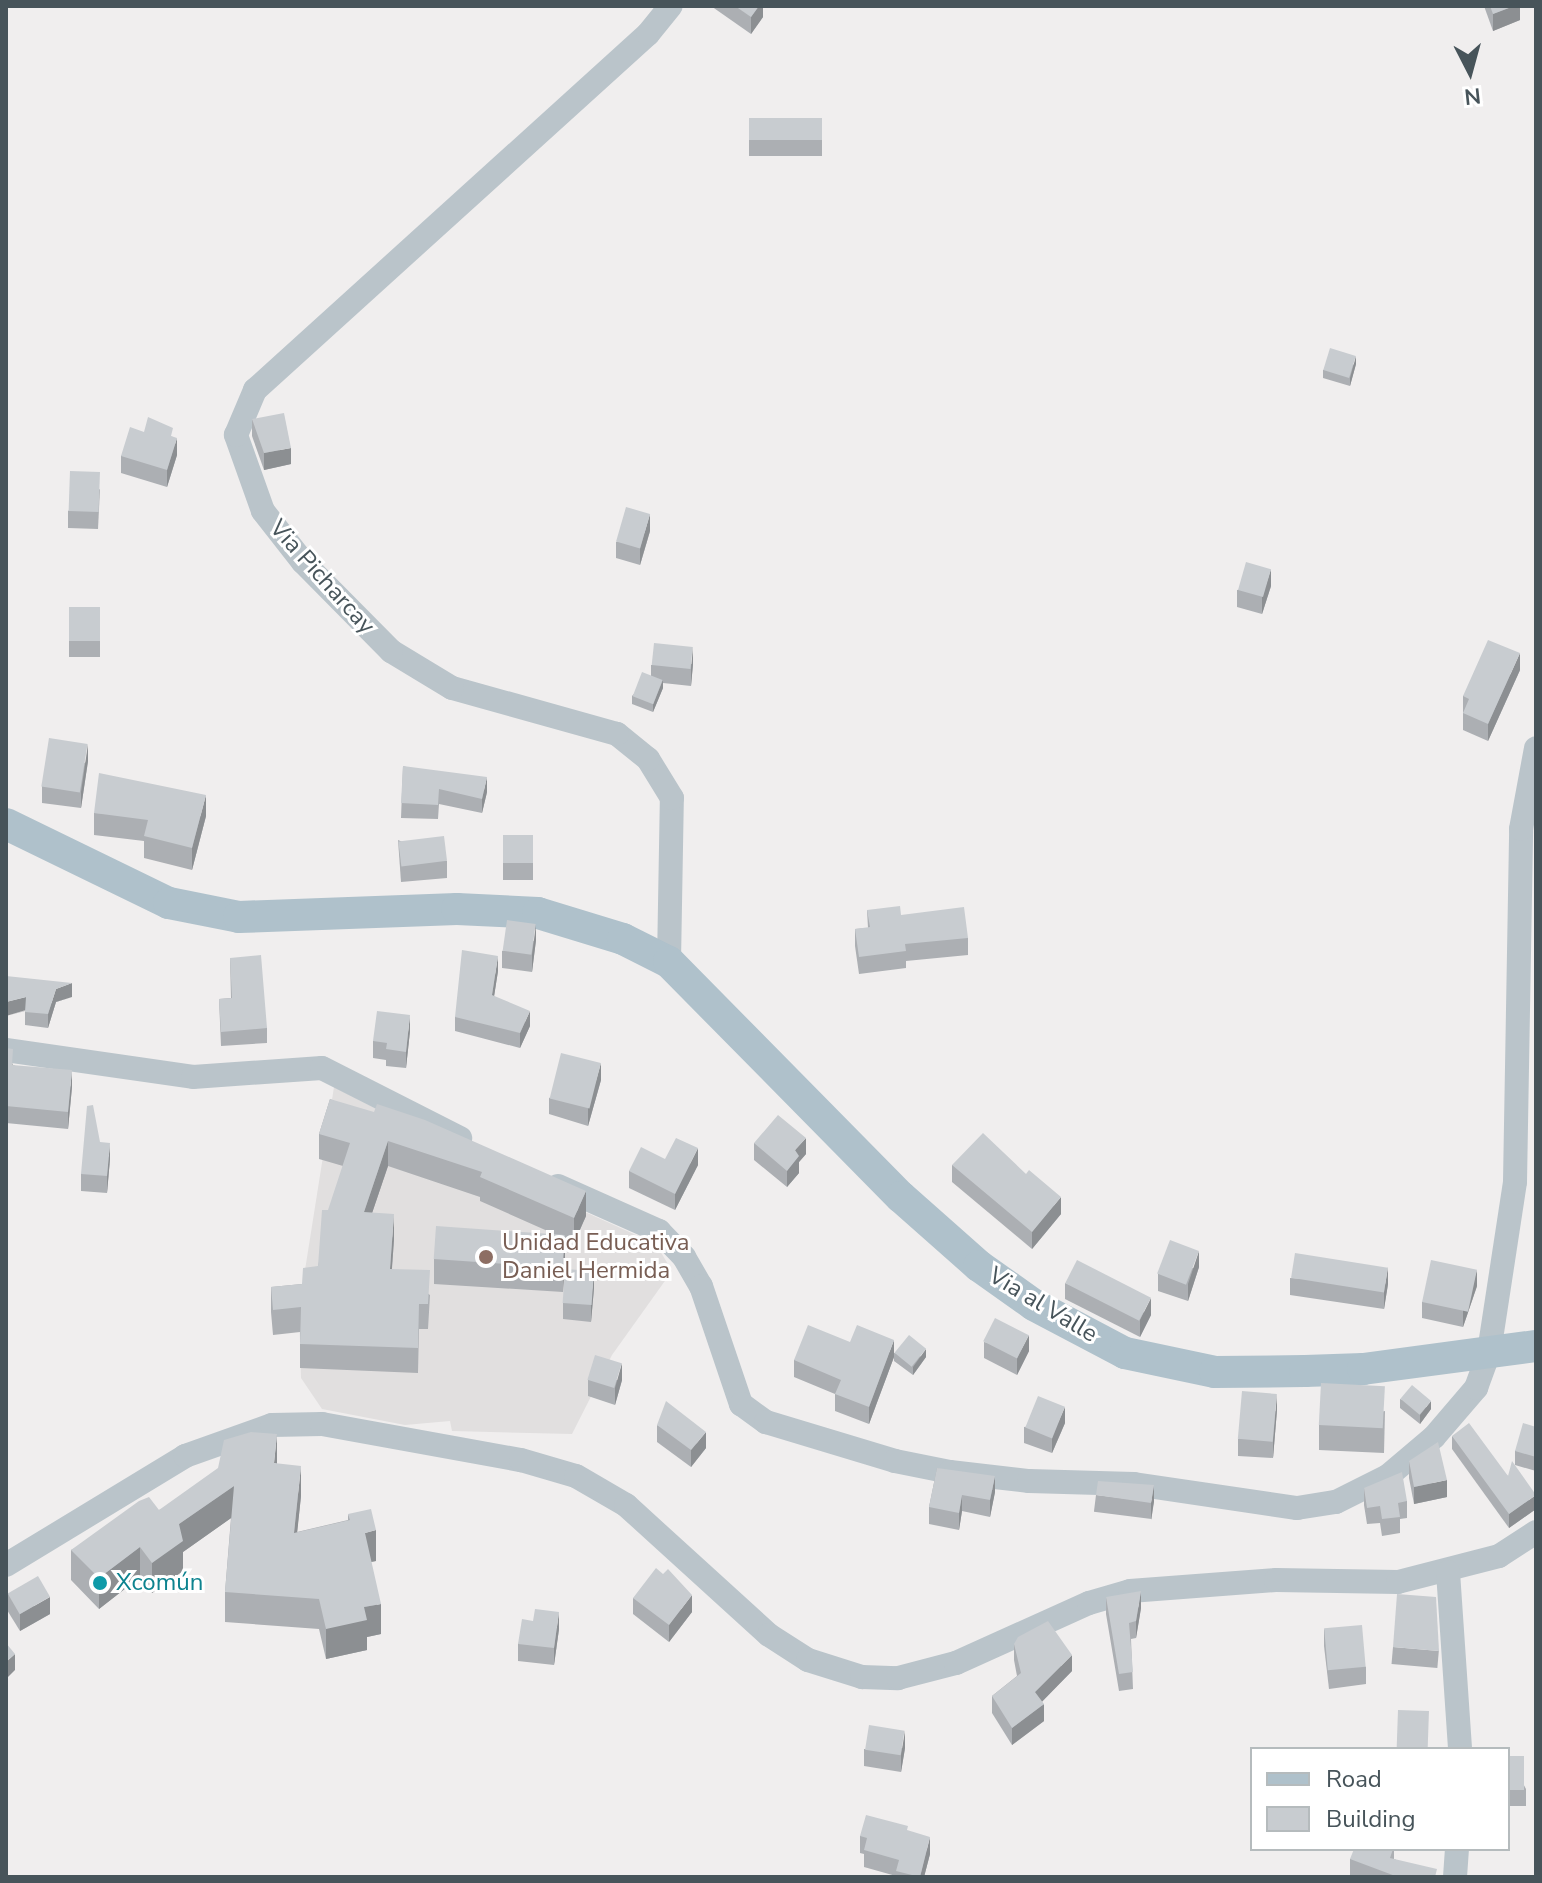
<!DOCTYPE html>
<html>
<head>
<meta charset="utf-8">
<style>
  body { margin:0 }
  #map { position:relative; width:1542px; height:1883px; overflow:hidden; background:#f0eeee; font-family:"Nunito Sans",sans-serif }
  div>[style] { position:absolute }
  [style*='--x'] { left:calc(var(--x)*1px); top:calc(var(--y)*1px); width:calc(var(--w)*1px); rotate:calc(var(--a)*1deg) }
  .education>* { inset:0; background:#e1dfdf }
  .minor>* { height:24px; margin:-12px; padding:0 12px; transform-origin:12px; border-radius:12px; background:#bac4ca }
  .major>* { height:32px; margin:-16px; padding:0 16px; transform-origin:16px; border-radius:16px; background:#afc1cb }
  .wall>* { inset:0; background:#acafb3; transform-origin:0 0 }
  .shaded-wall>* { inset:0; background:#8c8f92 }
  .building>* { inset:0; background:#c8ccd0; transform-origin:0 0 }
  .dots>* { width:22px; height:22px; translate:-50% -50%; box-sizing:border-box; border:4px solid #fff; border-radius:50% }
  span { translate:-50% -50%; white-space:nowrap; text-align:center; line-height:1.15; -webkit-text-stroke:6px #fff; paint-order:stroke }
  .street-label { font-size:24px; color:#47545a }
  .education-label { font-size:24px; color:#785e54 }
  .left { translate:0 -50%; text-align:left }
  .culture-label { font-size:24px; color:#0d838f }
  .frame { position:absolute; inset:0; border:8px solid #47545a; pointer-events:none }
  .legend { position:absolute; left:1250px; top:1747px; width:260px; height:104px; box-sizing:border-box; background:#fff; border:2px solid #b5bbbd; margin:0; padding:10px 14px; list-style:none; font-size:24px; color:#47545a }
  .legend li { display:flex; align-items:center; gap:16px; height:40px }
  .legend b { width:40px; border:2px solid #b5bbbd }
  .north { position:absolute; left:1430px; top:32px; width:80px; height:80px; -webkit-text-stroke:6px #fff; paint-order:stroke; rotate:174deg; font-size:22px; font-weight:700; line-height:32px; text-align:center; color:#47545a }
  .north::after { content:''; display:block; margin:auto; width:28px; height:36px; background:#47545a; clip-path:polygon(50% 0,100% 100%,50% 72%,0 100%) }
</style>
</head>
<body>
<div id="map">
  <div class="education">
    <div style="clip-path:polygon(334px 1087px,523px 1184px,656px 1244px,672px 1271px,612px 1355px,572px 1434px,452px 1431px,450px 1421px,405px 1425px,322px 1409px,301px 1378px,299px 1308px)"></div>
  </div>
  <div class="minor">
    <div style="--x:669;--y:962;--w:164;--a:-89"></div>
    <div style="--x:672;--y:798;--w:46;--a:-121.6"></div>
    <div style="--x:648;--y:759;--w:40;--a:-141"></div>
    <div style="--x:617;--y:734;--w:171;--a:-164.4"></div>
    <div style="--x:452;--y:688;--w:71;--a:-148.8"></div>
    <div style="--x:391;--y:651;--w:125;--a:-134.7"></div>
    <div style="--x:303;--y:562;--w:65;--a:-128.1"></div>
    <div style="--x:263;--y:511;--w:81;--a:-109.6"></div>
    <div style="--x:236;--y:435;--w:49;--a:-67.1"></div>
    <div style="--x:255;--y:390;--w:530;--a:-42.17"></div>
    <div style="--x:648;--y:34;--w:36;--a:-51"></div>
    <div style="--x:6;--y:1050;--w:189;--a:8.2"></div>
    <div style="--x:193;--y:1077;--w:129;--a:-4"></div>
    <div style="--x:322;--y:1068;--w:155;--a:26.9"></div>
    <div style="--x:558;--y:1186;--w:111;--a:24"></div>
    <div style="--x:659;--y:1231;--w:36;--a:46"></div>
    <div style="--x:684;--y:1257;--w:34;--a:60"></div>
    <div style="--x:701;--y:1286;--w:125;--a:71.3"></div>
    <div style="--x:741;--y:1404;--w:31;--a:36"></div>
    <div style="--x:766;--y:1422;--w:135;--a:16.8"></div>
    <div style="--x:895;--y:1461;--w:56;--a:11.3"></div>
    <div style="--x:950;--y:1472;--w:80;--a:6.5"></div>
    <div style="--x:1029;--y:1481;--w:105;--a:1.6"></div>
    <div style="--x:1134;--y:1484;--w:165;--a:8.4"></div>
    <div style="--x:1297;--y:1508;--w:39;--a:-9"></div>
    <div style="--x:1336;--y:1502;--w:58;--a:-26.6"></div>
    <div style="--x:1388;--y:1476;--w:60;--a:-40.3"></div>
    <div style="--x:1434;--y:1437;--w:65;--a:-49.4"></div>
    <div style="--x:1476;--y:1388;--w:38;--a:-70"></div>
    <div style="--x:1489;--y:1352;--w:172;--a:-81.3"></div>
    <div style="--x:1515;--y:1182;--w:353;--a:-89"></div>
    <div style="--x:1521;--y:829;--w:82;--a:-79.5"></div>
    <div style="--x:6;--y:1565;--w:210;--a:-31.3"></div>
    <div style="--x:185;--y:1456;--w:92;--a:-19.6"></div>
    <div style="--x:272;--y:1425;--w:50;--a:-1.1"></div>
    <div style="--x:322;--y:1424;--w:202;--a:10.3"></div>
    <div style="--x:521;--y:1460;--w:57;--a:16.2"></div>
    <div style="--x:576;--y:1476;--w:58;--a:30.1"></div>
    <div style="--x:626;--y:1505;--w:193;--a:42.3"></div>
    <div style="--x:769;--y:1635;--w:46;--a:32.7"></div>
    <div style="--x:808;--y:1660;--w:57;--a:17.5"></div>
    <div style="--x:862;--y:1677;--w:36;--a:2"></div>
    <div style="--x:898;--y:1678;--w:60;--a:-14.5"></div>
    <div style="--x:956;--y:1663;--w:146;--a:-24.3"></div>
    <div style="--x:1089;--y:1603;--w:43;--a:-16.3"></div>
    <div style="--x:1130;--y:1591;--w:146;--a:-4.3"></div>
    <div style="--x:1276;--y:1580;--w:122;--a:0.9"></div>
    <div style="--x:1398;--y:1582;--w:104;--a:-14.4"></div>
    <div style="--x:1499;--y:1556;--w:44;--a:-33"></div>
    <div style="--x:1448;--y:1572;--w:177;--a:86.1"></div>
    <div style="--x:1455;--y:1877;--w:28;--a:-86"></div>
  </div>
  <div class="major">
    <div style="--x:6;--y:824;--w:181;--a:25.9"></div>
    <div style="--x:169;--y:903;--w:71;--a:11.3"></div>
    <div style="--x:239;--y:917;--w:218;--a:-2.1"></div>
    <div style="--x:457;--y:909;--w:81;--a:2.8"></div>
    <div style="--x:538;--y:913;--w:89;--a:17"></div>
    <div style="--x:623;--y:939;--w:51;--a:26.6"></div>
    <div style="--x:669;--y:962;--w:330;--a:45.4"></div>
    <div style="--x:901;--y:1197;--w:104;--a:41.5"></div>
    <div style="--x:979;--y:1266;--w:67;--a:35.3"></div>
    <div style="--x:1034;--y:1305;--w:103;--a:27.8"></div>
    <div style="--x:1125;--y:1353;--w:92;--a:11.9"></div>
    <div style="--x:1215;--y:1372;--w:90;--a:-0.6"></div>
    <div style="--x:1305;--y:1371;--w:58;--a:-2"></div>
    <div style="--x:1363;--y:1369;--w:175;--a:-7.6"></div>
  </div>
  <div class="wall">
    <div style="clip-path:polygon(711px 6px,763px 6px,763px 17px,751px 34px)"></div>
    <div style="clip-path:polygon(1484px 6px,1520px 6px,1520px 20px,1493px 31px)"></div>
    <div style="left:822px;top:118px;width:38px;height:73px;rotate:90deg"></div>
    <div style="clip-path:polygon(1356px 364px,1350px 386px,1323px 378px,1323px 370px)"></div>
    <div style="clip-path:polygon(252px 419px,291px 464px,264px 470px,252px 436px)"></div>
    <div style="clip-path:polygon(144px 432px,173px 437px,177px 455px,167px 487px,121px 473px,121px 456px)"></div>
    <div style="clip-path:polygon(100px 489px,98px 529px,68px 528px,68px 511px)"></div>
    <div style="clip-path:polygon(650px 531px,640px 565px,616px 558px,616px 542px)"></div>
    <div style="clip-path:polygon(1271px 586px,1262px 614px,1237px 607px,1237px 590px)"></div>
    <div style="left:69px;top:607px;width:31px;height:50px"></div>
    <div style="clip-path:polygon(693px 664px,691px 686px,663px 683px,663px 688px,653px 712px,632px 704px,632px 696px,651px 676px,651px 665px)"></div>
    <div style="clip-path:polygon(1520px 670px,1488px 741px,1463px 730px,1463px 696px)"></div>
    <div style="clip-path:polygon(88px 761px,81px 808px,42px 803px,42px 786px)"></div>
    <div style="clip-path:polygon(403px 766px,487px 792px,482px 813px,439px 804px,438px 819px,401px 818px)"></div>
    <div style="clip-path:polygon(94px 813px,206px 816px,192px 870px,144px 858px,144px 841px,94px 835px)"></div>
    <div style="left:503px;top:835px;width:30px;height:45px"></div>
    <div style="clip-path:polygon(398px 840px,447px 861px,447px 878px,401px 882px)"></div>
    <div style="clip-path:polygon(867px 910px,901px 915px,968px 938px,968px 955px,906px 961px,906px 968px,859px 974px,855px 946px,855px 929px,868px 928px)"></div>
    <div style="left:1534px;top:934px;width:2px;height:38px"></div>
    <div style="clip-path:polygon(536px 940px,532px 972px,502px 968px,502px 951px)"></div>
    <div style="clip-path:polygon(230px 958px,267px 1028px,267px 1043px,221px 1046px,219px 999px,231px 998px)"></div>
    <div style="clip-path:polygon(498px 971px,494px 996px,530px 1026px,520px 1048px,455px 1031px,455px 1017px)"></div>
    <div style="clip-path:polygon(72px 997px,56px 1002px,48px 1028px,25px 1025px,25px 1011px,6px 1016px)"></div>
    <div style="clip-path:polygon(410px 1031px,406px 1068px,386px 1066px,386px 1060px,373px 1058px,373px 1041px)"></div>
    <div style="clip-path:polygon(6px 1048px,13px 1065px,72px 1087px,68px 1129px,6px 1123px)"></div>
    <div style="clip-path:polygon(601px 1080px,588px 1126px,549px 1114px,549px 1098px)"></div>
    <div style="clip-path:polygon(330px 1099px,586px 1216px,574px 1243px,565px 1239px,563px 1292px,434px 1284px,434px 1259px,552px 1233px,480px 1201px,480px 1197px,388px 1166px,372px 1213px,394px 1239px,392px 1269px,430px 1295px,428px 1329px,419px 1329px,418px 1373px,300px 1368px,300px 1332px,273px 1335px,271px 1312px,271px 1287px,302px 1284px,318px 1266px,343px 1166px,319px 1159px,319px 1134px)"></div>
    <div style="clip-path:polygon(100px 1142px,110px 1159px,107px 1193px,81px 1191px,81px 1174px)"></div>
    <div style="clip-path:polygon(754px 1143px,806px 1154px,799px 1162px,799px 1173px,787px 1187px,754px 1160px)"></div>
    <div style="clip-path:polygon(665px 1159px,698px 1165px,675px 1210px,629px 1188px,629px 1171px)"></div>
    <div style="clip-path:polygon(952px 1165px,1026px 1174px,1061px 1214px,1032px 1249px,952px 1182px)"></div>
    <div style="clip-path:polygon(1199px 1267px,1188px 1301px,1158px 1291px,1158px 1274px)"></div>
    <div style="clip-path:polygon(1290px 1278px,1388px 1284px,1384px 1309px,1290px 1295px)"></div>
    <div style="clip-path:polygon(1065px 1283px,1151px 1315px,1140px 1337px,1065px 1299px)"></div>
    <div style="clip-path:polygon(1477px 1286px,1463px 1327px,1422px 1318px,1422px 1302px)"></div>
    <div style="clip-path:polygon(594px 1288px,591px 1322px,563px 1319px,563px 1303px)"></div>
    <div style="clip-path:polygon(850px 1342px,894px 1353px,926px 1357px,913px 1375px,894px 1361px,894px 1357px,869px 1424px,835px 1411px,835px 1394px,794px 1377px,794px 1360px)"></div>
    <div style="clip-path:polygon(984px 1342px,1029px 1351px,1017px 1375px,984px 1358px)"></div>
    <div style="clip-path:polygon(588px 1380px,622px 1380px,615px 1405px,588px 1396px)"></div>
    <div style="clip-path:polygon(1400px 1399px,1431px 1409px,1420px 1424px,1400px 1408px)"></div>
    <div style="clip-path:polygon(1277px 1410px,1273px 1458px,1238px 1456px,1238px 1439px)"></div>
    <div style="clip-path:polygon(1385px 1411px,1384px 1453px,1319px 1450px,1319px 1425px)"></div>
    <div style="clip-path:polygon(1065px 1423px,1052px 1453px,1024px 1443px,1024px 1427px)"></div>
    <div style="clip-path:polygon(657px 1425px,706px 1448px,691px 1467px,657px 1442px)"></div>
    <div style="clip-path:polygon(1536px 1427px,1536px 1471px,1515px 1465px,1515px 1451px)"></div>
    <div style="clip-path:polygon(1452px 1436px,1508px 1476px,1536px 1509px,1509px 1528px,1452px 1449px)"></div>
    <div style="clip-path:polygon(1409px 1461px,1447px 1497px,1414px 1504px,1409px 1478px)"></div>
    <div style="clip-path:polygon(277px 1464px,301px 1496px,297px 1532px,348px 1520px,348px 1514px,376px 1561px,371px 1562px,381px 1634px,367px 1637px,367px 1650px,326px 1659px,319px 1629px,225px 1622px,225px 1592px,231px 1518px,183px 1552px,183px 1571px,152px 1593px,140px 1577px,99px 1609px,71px 1580px,71px 1550px,159px 1510px)"></div>
    <div style="clip-path:polygon(937px 1468px,995px 1492px,990px 1517px,962px 1511px,959px 1530px,929px 1524px,929px 1507px)"></div>
    <div style="clip-path:polygon(1364px 1488px,1407px 1501px,1407px 1518px,1400px 1519px,1400px 1533px,1382px 1536px,1380px 1523px,1367px 1524px,1364px 1505px)"></div>
    <div style="left:1096px;top:1495px;width:58px;height:17px;rotate:7deg"></div>
    <div style="clip-path:polygon(7px 1593px,50px 1614px,20px 1631px,7px 1610px)"></div>
    <div style="clip-path:polygon(1106px 1597px,1141px 1608px,1136px 1638px,1131px 1639px,1133px 1689px,1119px 1691px,1106px 1614px)"></div>
    <div style="clip-path:polygon(633px 1598px,692px 1612px,669px 1642px,633px 1614px)"></div>
    <div style="clip-path:polygon(533px 1621px,559px 1629px,554px 1665px,518px 1661px,518px 1644px)"></div>
    <div style="clip-path:polygon(1324px 1629px,1366px 1667px,1366px 1684px,1329px 1689px,1324px 1646px)"></div>
    <div style="clip-path:polygon(1014px 1644px,1072px 1671px,1042px 1701px,1044px 1721px,1012px 1745px,992px 1713px,992px 1696px,1017px 1676px,1014px 1660px)"></div>
    <div style="left:1393px;top:1647px;width:46px;height:17px;rotate:5deg"></div>
    <div style="clip-path:polygon(905px 1748px,901px 1772px,864px 1766px,864px 1749px)"></div>
    <div style="clip-path:polygon(1508px 1756px,1526px 1789px,1526px 1806px,1508px 1806px)"></div>
    <div style="clip-path:polygon(908px 1831px,930px 1854px,924px 1877px,896px 1877px,896px 1876px,864px 1867px,864px 1854px,860px 1853px,860px 1836px)"></div>
    <div style="clip-path:polygon(1394px 1849px,1394px 1859px,1437px 1877px,1350px 1876px,1350px 1859px)"></div>
  </div>
  <div class="shaded-wall">
    <div style="clip-path:polygon(759px 6px,763px 6px,763px 17px,751px 34px,751px 17px)"></div>
    <div style="clip-path:polygon(1514px 6px,1520px 6px,1520px 20px,1493px 31px,1493px 14px)"></div>
    <div style="clip-path:polygon(1356px 356px,1356px 364px,1350px 386px,1350px 378px)"></div>
    <div style="clip-path:polygon(177px 438px,177px 455px,167px 487px,167px 470px)"></div>
    <div style="clip-path:polygon(291px 448px,291px 464px,264px 470px,264px 453px)"></div>
    <div style="clip-path:polygon(650px 514px,650px 531px,640px 565px,640px 548px)"></div>
    <div style="clip-path:polygon(1271px 569px,1271px 586px,1262px 614px,1262px 597px)"></div>
    <div style="clip-path:polygon(693px 647px,693px 664px,691px 686px,691px 669px)"></div>
    <div style="clip-path:polygon(1520px 653px,1520px 670px,1488px 741px,1488px 724px)"></div>
    <div style="clip-path:polygon(663px 680px,663px 688px,653px 712px,653px 704px)"></div>
    <div style="clip-path:polygon(88px 744px,88px 761px,81px 808px,81px 792px)"></div>
    <div style="clip-path:polygon(487px 777px,487px 792px,482px 813px,482px 799px)"></div>
    <div style="clip-path:polygon(206px 795px,206px 816px,192px 870px,192px 848px)"></div>
    <div style="clip-path:polygon(536px 924px,536px 940px,532px 972px,532px 955px)"></div>
    <div style="clip-path:polygon(498px 956px,498px 971px,492px 1010px,492px 995px)"></div>
    <div style="clip-path:polygon(72px 983px,72px 997px,56px 1002px,48px 1028px,48px 1014px,56px 989px)"></div>
    <div style="clip-path:polygon(26px 997px,26px 1010px,6px 1016px,6px 1002px)"></div>
    <div style="clip-path:polygon(530px 1011px,530px 1026px,520px 1048px,520px 1033px)"></div>
    <div style="clip-path:polygon(410px 1015px,410px 1031px,406px 1068px,406px 1052px)"></div>
    <div style="clip-path:polygon(601px 1063px,601px 1080px,588px 1126px,588px 1109px)"></div>
    <div style="clip-path:polygon(72px 1070px,72px 1087px,68px 1129px,68px 1112px)"></div>
    <div style="clip-path:polygon(806px 1138px,806px 1154px,799px 1162px,799px 1173px,787px 1187px,787px 1171px,795px 1150px)"></div>
    <div style="clip-path:polygon(388px 1141px,388px 1166px,364px 1237px,364px 1212px)"></div>
    <div style="clip-path:polygon(110px 1143px,110px 1159px,107px 1193px,107px 1176px)"></div>
    <div style="clip-path:polygon(698px 1148px,698px 1165px,675px 1210px,675px 1194px)"></div>
    <div style="clip-path:polygon(586px 1191px,586px 1216px,574px 1243px,574px 1218px)"></div>
    <div style="clip-path:polygon(1061px 1197px,1061px 1214px,1032px 1249px,1032px 1232px)"></div>
    <div style="clip-path:polygon(394px 1214px,394px 1239px,390px 1293px,390px 1269px)"></div>
    <div style="clip-path:polygon(565px 1234px,565px 1259px,563px 1292px,563px 1267px)"></div>
    <div style="clip-path:polygon(1199px 1251px,1199px 1267px,1188px 1301px,1188px 1284px)"></div>
    <div style="clip-path:polygon(1388px 1267px,1388px 1284px,1384px 1309px,1384px 1292px)"></div>
    <div style="clip-path:polygon(1477px 1270px,1477px 1286px,1463px 1327px,1463px 1311px)"></div>
    <div style="clip-path:polygon(594px 1271px,594px 1288px,591px 1322px,591px 1305px)"></div>
    <div style="clip-path:polygon(1151px 1298px,1151px 1315px,1140px 1337px,1140px 1320px)"></div>
    <div style="clip-path:polygon(1029px 1335px,1029px 1351px,1017px 1375px,1017px 1358px)"></div>
    <div style="clip-path:polygon(894px 1340px,894px 1357px,869px 1424px,869px 1407px)"></div>
    <div style="clip-path:polygon(926px 1349px,926px 1357px,913px 1375px,913px 1367px)"></div>
    <div style="clip-path:polygon(622px 1363px,622px 1380px,615px 1405px,615px 1388px)"></div>
    <div style="clip-path:polygon(1277px 1394px,1277px 1410px,1273px 1458px,1273px 1441px)"></div>
    <div style="clip-path:polygon(1431px 1401px,1431px 1409px,1420px 1424px,1420px 1415px)"></div>
    <div style="clip-path:polygon(1065px 1407px,1065px 1423px,1052px 1453px,1052px 1436px)"></div>
    <div style="clip-path:polygon(706px 1432px,706px 1448px,691px 1467px,691px 1450px)"></div>
    <div style="clip-path:polygon(277px 1434px,277px 1464px,274px 1463px)"></div>
    <div style="clip-path:polygon(301px 1466px,301px 1496px,294px 1563px,294px 1533px)"></div>
    <div style="clip-path:polygon(995px 1476px,995px 1492px,990px 1517px,990px 1500px)"></div>
    <div style="clip-path:polygon(1447px 1480px,1447px 1497px,1414px 1504px,1414px 1487px)"></div>
    <div style="clip-path:polygon(1154px 1485px,1154px 1502px,1151px 1520px,1151px 1503px)"></div>
    <div style="clip-path:polygon(234px 1486px,234px 1516px,183px 1552px,183px 1571px,152px 1593px,152px 1563px,179px 1524px)"></div>
    <div style="clip-path:polygon(962px 1495px,962px 1511px,959px 1530px,959px 1513px)"></div>
    <div style="clip-path:polygon(1536px 1495px,1536px 1509px,1509px 1528px,1509px 1514px)"></div>
    <div style="clip-path:polygon(376px 1530px,376px 1561px,365px 1563px,365px 1533px)"></div>
    <div style="clip-path:polygon(140px 1547px,140px 1577px,99px 1609px,99px 1578px)"></div>
    <div style="clip-path:polygon(1141px 1591px,1141px 1608px,1136px 1638px,1136px 1621px)"></div>
    <div style="clip-path:polygon(692px 1595px,692px 1612px,669px 1642px,669px 1625px)"></div>
    <div style="clip-path:polygon(50px 1597px,50px 1614px,20px 1631px,20px 1614px)"></div>
    <div style="clip-path:polygon(381px 1604px,381px 1634px,367px 1637px,367px 1650px,326px 1659px,326px 1629px,364px 1607px)"></div>
    <div style="clip-path:polygon(559px 1612px,559px 1629px,554px 1665px,554px 1648px)"></div>
    <div style="clip-path:polygon(15px 1654px,15px 1670px,6px 1679px,6px 1662px)"></div>
    <div style="clip-path:polygon(1072px 1655px,1072px 1671px,1035px 1709px,1035px 1692px)"></div>
    <div style="clip-path:polygon(1044px 1704px,1044px 1721px,1012px 1745px,1012px 1728px)"></div>
    <div style="clip-path:polygon(905px 1731px,905px 1748px,901px 1772px,901px 1755px)"></div>
    <div style="clip-path:polygon(930px 1837px,930px 1854px,924px 1877px,920px 1877px)"></div>
  </div>
  <div class="building">
    <div style="clip-path:polygon(735px 6px,759px 6px,751px 17px)"></div>
    <div style="clip-path:polygon(1490px 6px,1514px 6px,1493px 14px)"></div>
    <div style="left:822px;top:118px;width:22px;height:73px;rotate:90deg"></div>
    <div style="left:1330px;top:348px;width:27px;height:23px;rotate:17deg"></div>
    <div style="clip-path:polygon(284px 413px,291px 448px,264px 453px,252px 419px)"></div>
    <div style="clip-path:polygon(148px 417px,173px 428px,171px 436px,177px 438px,167px 470px,121px 456px,130px 427px,144px 432px)"></div>
    <div style="left:70px;top:471px;width:30px;height:40px;rotate:2deg"></div>
    <div style="left:626px;top:507px;width:25px;height:36px;rotate:16deg"></div>
    <div style="left:1246px;top:562px;width:26px;height:29px;rotate:16deg"></div>
    <div style="left:69px;top:607px;width:31px;height:34px"></div>
    <div style="clip-path:polygon(1488px 640px,1520px 653px,1488px 724px,1463px 713px,1469px 699px,1463px 696px)"></div>
    <div style="left:654px;top:643px;width:39px;height:22px;rotate:6deg"></div>
    <div style="left:642px;top:672px;width:22px;height:26px;rotate:21deg"></div>
    <div style="left:49px;top:738px;width:39px;height:49px;rotate:9deg"></div>
    <div style="clip-path:polygon(403px 766px,487px 777px,482px 799px,439px 789px,438px 805px,401px 803px)"></div>
    <div style="clip-path:polygon(99px 773px,206px 795px,192px 848px,144px 836px,148px 820px,94px 813px)"></div>
    <div style="left:503px;top:835px;width:30px;height:28px"></div>
    <div style="left:444px;top:836px;width:25px;height:46px;rotate:83deg"></div>
    <div style="clip-path:polygon(900px 906px,901px 915px,964px 907px,968px 938px,905px 944px,906px 951px,859px 957px,855px 929px,870px 927px,867px 910px)"></div>
    <div style="left:507px;top:920px;width:29px;height:31px;rotate:8deg"></div>
    <div style="left:1534px;top:934px;width:2px;height:22px"></div>
    <div style="clip-path:polygon(462px 950px,498px 956px,492px 995px,530px 1011px,520px 1033px,455px 1017px)"></div>
    <div style="clip-path:polygon(261px 955px,267px 1028px,221px 1032px,219px 999px,232px 998px,230px 958px)"></div>
    <div style="clip-path:polygon(6px 976px,72px 983px,56px 989px,48px 1014px,25px 1012px,26px 997px,6px 1002px)"></div>
    <div style="clip-path:polygon(377px 1011px,410px 1015px,406px 1052px,386px 1049px,387px 1043px,373px 1041px)"></div>
    <div style="clip-path:polygon(6px 1048px,13px 1049px,12px 1065px,72px 1070px,68px 1112px,6px 1106px)"></div>
    <div style="left:561px;top:1053px;width:41px;height:47px;rotate:14deg"></div>
    <div style="clip-path:polygon(330px 1099px,374px 1112px,377px 1104px,425px 1120px,586px 1191px,574px 1218px,480px 1177px,482px 1172px,388px 1141px,364px 1212px,394px 1214px,390px 1269px,430px 1270px,428px 1304px,419px 1304px,418px 1348px,300px 1344px,301px 1307px,273px 1310px,271px 1287px,302px 1284px,303px 1268px,318px 1266px,322px 1210px,328px 1210px,350px 1143px,319px 1134px)"></div>
    <div style="clip-path:polygon(93px 1105px,100px 1142px,110px 1143px,107px 1176px,81px 1174px,87px 1106px)"></div>
    <div style="clip-path:polygon(778px 1115px,806px 1138px,795px 1150px,799px 1156px,787px 1171px,754px 1143px)"></div>
    <div style="clip-path:polygon(983px 1133px,1026px 1174px,1029px 1170px,1061px 1197px,1032px 1232px,952px 1165px)"></div>
    <div style="clip-path:polygon(676px 1138px,698px 1148px,675px 1194px,629px 1171px,641px 1147px,665px 1159px)"></div>
    <div style="left:436px;top:1226px;width:129px;height:33px;rotate:4deg"></div>
    <div style="left:1170px;top:1240px;width:31px;height:36px;rotate:21deg"></div>
    <div style="left:1295px;top:1253px;width:94px;height:25px;rotate:9deg"></div>
    <div style="left:1077px;top:1260px;width:83px;height:26px;rotate:27deg"></div>
    <div style="left:1431px;top:1260px;width:47px;height:43px;rotate:12deg"></div>
    <div style="left:565px;top:1269px;width:29px;height:34px;rotate:4deg"></div>
    <div style="left:995px;top:1318px;width:38px;height:26px;rotate:27deg"></div>
    <div style="clip-path:polygon(808px 1325px,850px 1342px,857px 1325px,894px 1340px,869px 1407px,835px 1394px,841px 1380px,794px 1360px)"></div>
    <div style="left:909px;top:1335px;width:22px;height:23px;rotate:39deg"></div>
    <div style="left:595px;top:1355px;width:28px;height:26px;rotate:17deg"></div>
    <div style="left:1321px;top:1383px;width:64px;height:42px;rotate:3deg"></div>
    <div style="left:1412px;top:1385px;width:25px;height:18px;rotate:40deg"></div>
    <div style="left:1242px;top:1391px;width:35px;height:48px;rotate:5deg"></div>
    <div style="left:1038px;top:1396px;width:29px;height:34px;rotate:22deg"></div>
    <div style="clip-path:polygon(666px 1401px,706px 1432px,691px 1450px,657px 1425px)"></div>
    <div style="clip-path:polygon(1469px 1423px,1508px 1476px,1512px 1461px,1536px 1495px,1509px 1514px,1452px 1436px)"></div>
    <div style="clip-path:polygon(1523px 1423px,1536px 1427px,1536px 1457px,1515px 1451px)"></div>
    <div style="clip-path:polygon(251px 1432px,277px 1434px,274px 1463px,301px 1466px,294px 1533px,350px 1520px,348px 1514px,371px 1509px,376px 1530px,365px 1533px,381px 1604px,364px 1607px,367px 1620px,326px 1629px,319px 1599px,225px 1592px,234px 1486px,179px 1524px,183px 1541px,152px 1563px,140px 1547px,99px 1578px,71px 1550px,139px 1501px,149px 1497px,159px 1510px,218px 1468px,224px 1440px)"></div>
    <div style="clip-path:polygon(1438px 1442px,1447px 1480px,1414px 1487px,1409px 1461px)"></div>
    <div style="clip-path:polygon(937px 1468px,995px 1476px,990px 1500px,962px 1495px,959px 1513px,929px 1507px)"></div>
    <div style="clip-path:polygon(1402px 1472px,1407px 1501px,1398px 1503px,1400px 1517px,1382px 1519px,1380px 1506px,1367px 1508px,1364px 1488px)"></div>
    <div style="clip-path:polygon(1098px 1481px,1154px 1485px,1151px 1503px,1096px 1495px)"></div>
    <div style="clip-path:polygon(656px 1568px,663px 1574px,668px 1569px,692px 1595px,669px 1625px,633px 1598px)"></div>
    <div style="left:38px;top:1576px;width:24px;height:35px;rotate:60deg"></div>
    <div style="clip-path:polygon(1141px 1591px,1136px 1621px,1129px 1623px,1133px 1672px,1119px 1674px,1106px 1597px)"></div>
    <div style="clip-path:polygon(1397px 1594px,1436px 1597px,1439px 1651px,1393px 1647px)"></div>
    <div style="clip-path:polygon(535px 1609px,559px 1612px,554px 1648px,518px 1644px,522px 1619px,533px 1621px)"></div>
    <div style="clip-path:polygon(1048px 1621px,1072px 1655px,1035px 1692px,1044px 1704px,1012px 1728px,992px 1696px,1021px 1673px,1014px 1644px,1018px 1637px)"></div>
    <div style="left:1362px;top:1625px;width:42px;height:38px;rotate:85deg"></div>
    <div style="clip-path:polygon(6px 1643px,15px 1654px,6px 1662px)"></div>
    <div style="left:1398px;top:1710px;width:31px;height:39px;rotate:2deg"></div>
    <div style="left:869px;top:1725px;width:36px;height:25px;rotate:9deg"></div>
    <div style="left:1508px;top:1756px;width:16px;height:34px"></div>
    <div style="clip-path:polygon(866px 1815px,908px 1826px,907px 1830px,930px 1837px,920px 1877px,896px 1871px,899px 1860px,864px 1850px,867px 1838px,860px 1836px)"></div>
    <div style="clip-path:polygon(1354px 1849px,1393px 1849px,1390px 1858px,1437px 1869px,1435px 1877px,1398px 1877px,1350px 1859px)"></div>
  </div>
  <div class="dots">
    <div style="left:486px;top:1257px;background:#8d6e63"></div>
    <div style="left:100px;top:1583px;background:#0f9aa8"></div>
  </div>
  <div class="street-label">
    <span style="left:322px;top:577px;rotate:48deg">Via Picharcay</span>
    <span style="left:1043px;top:1305px;rotate:31deg">Via al Valle</span>
  </div>
  <div class="education-label">
    <span class="left" style="left:502px;top:1257px">Unidad Educativa<br>Daniel Hermida</span>
  </div>
  <div class="culture-label">
    <span class="left" style="left:116px;top:1583px">Xcomún</span>
  </div>
  <div class="frame"></div>
  <ul class="legend">
  <li><b style="height:10px;background:#afc1cb"></b>Road</li>
  <li><b style="height:22px;background:#c8ccd0"></b>Building</li>
  </ul>
  <div class="north">N</div>
</div>
</body>
</html>
